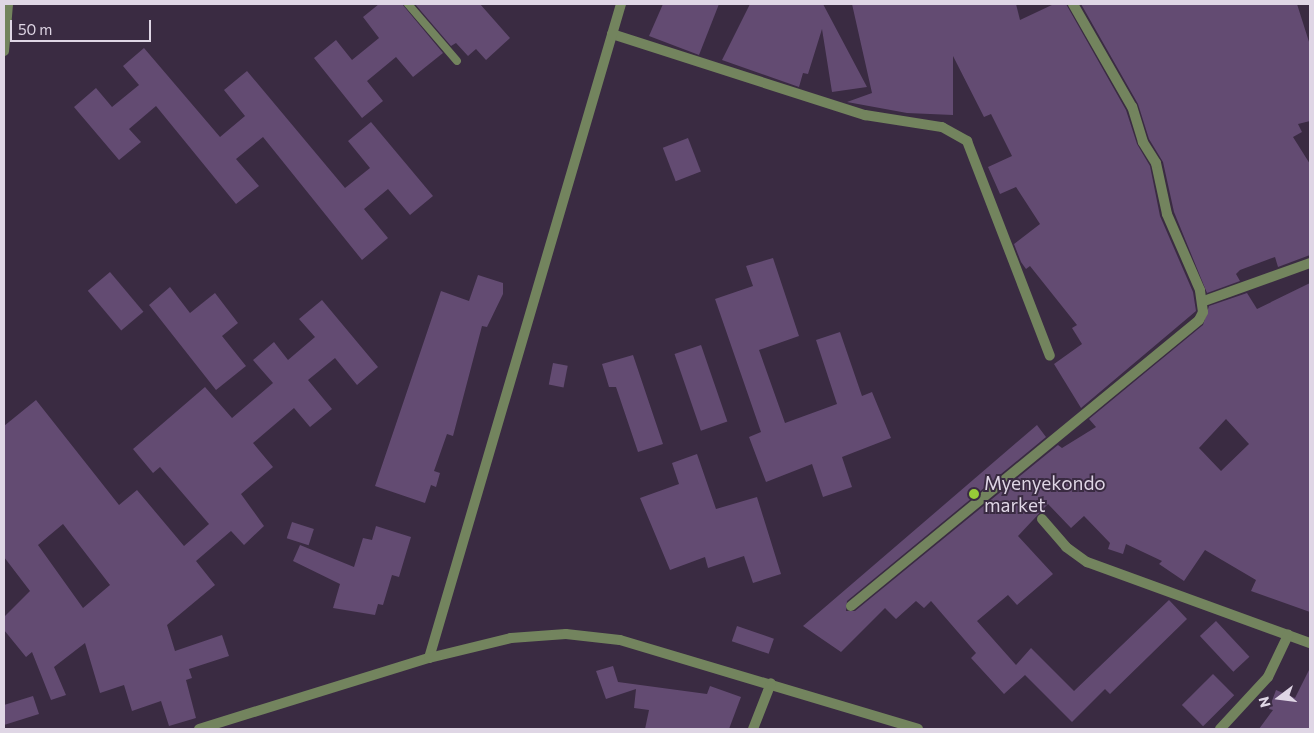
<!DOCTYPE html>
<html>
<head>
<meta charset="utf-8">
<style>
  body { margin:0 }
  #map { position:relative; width:1314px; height:733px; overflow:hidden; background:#3a2b42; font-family:Commissioner,sans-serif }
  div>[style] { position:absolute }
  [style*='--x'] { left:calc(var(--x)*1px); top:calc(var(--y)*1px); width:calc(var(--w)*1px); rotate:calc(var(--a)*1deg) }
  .building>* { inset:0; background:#634b72; transform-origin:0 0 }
  .lane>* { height:8px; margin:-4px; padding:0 4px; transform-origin:4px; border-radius:4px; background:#73845e }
  .street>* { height:10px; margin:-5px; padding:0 5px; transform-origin:5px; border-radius:5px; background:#73845e }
  .dots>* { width:14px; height:14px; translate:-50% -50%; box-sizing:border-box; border:2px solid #3a2b42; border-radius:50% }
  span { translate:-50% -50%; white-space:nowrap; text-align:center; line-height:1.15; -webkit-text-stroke:4px #3a2b42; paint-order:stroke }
  .poi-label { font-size:19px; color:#dfd6e5 }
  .left { translate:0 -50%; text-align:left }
  .frame { position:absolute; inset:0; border:5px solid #dfd6e5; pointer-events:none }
  .north { position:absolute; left:1254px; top:673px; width:50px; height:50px; -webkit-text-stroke:4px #3a2b42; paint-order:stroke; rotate:255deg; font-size:14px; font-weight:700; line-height:20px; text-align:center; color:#dfd6e5 }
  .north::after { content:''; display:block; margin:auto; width:18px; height:22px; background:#dfd6e5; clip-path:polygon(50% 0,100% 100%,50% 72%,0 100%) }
  .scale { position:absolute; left:10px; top:20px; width:141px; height:22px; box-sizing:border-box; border:2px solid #dfd6e5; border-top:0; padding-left:6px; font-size:15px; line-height:18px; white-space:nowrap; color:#dfd6e5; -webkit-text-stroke:4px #3a2b42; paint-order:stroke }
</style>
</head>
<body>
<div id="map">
  <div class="building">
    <div style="clip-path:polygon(379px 4px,402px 4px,443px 53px,413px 77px,396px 57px,367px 81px,383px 101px,362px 118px,314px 58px,336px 40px,352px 60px,379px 38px,363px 17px)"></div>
    <div style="clip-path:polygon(415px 4px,480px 4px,510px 38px,486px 60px,476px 49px,468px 56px,456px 43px,451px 46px)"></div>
    <div style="clip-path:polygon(663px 4px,719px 4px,699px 55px,649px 36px)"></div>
    <div style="clip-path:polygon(750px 4px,823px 4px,867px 87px,832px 92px,822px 29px,808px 74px,803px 73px,799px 87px,722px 60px)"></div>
    <div style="clip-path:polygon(852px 4px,1016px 4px,1020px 20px,1054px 4px,1066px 4px,1126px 110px,1137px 144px,1150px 166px,1160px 216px,1193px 292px,1196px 311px,1081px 408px,1054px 364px,1082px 344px,1072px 328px,1077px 325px,1030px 266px,1026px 269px,1021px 262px,1014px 244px,1040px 224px,1016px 187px,1000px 194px,988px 167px,1012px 156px,991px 114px,984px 117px,953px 56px,953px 115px,907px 113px,847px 102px,872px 93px)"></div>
    <div style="clip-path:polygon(1081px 4px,1297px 4px,1310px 45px,1310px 121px,1298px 124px,1302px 132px,1293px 137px,1310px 164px,1310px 255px,1278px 267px,1275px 257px,1240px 270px,1236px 274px,1240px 281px,1207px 293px,1174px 212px,1163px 162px,1149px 139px,1138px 104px)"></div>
    <div style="clip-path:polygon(144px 48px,220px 137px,245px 116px,224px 90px,247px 71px,345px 188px,370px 168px,348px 141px,371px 122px,433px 196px,410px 215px,388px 189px,364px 209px,388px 238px,362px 260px,263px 137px,236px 159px,259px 186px,236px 204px,156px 106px,129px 129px,141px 142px,119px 160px,74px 107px,96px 88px,112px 107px,139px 85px,123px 66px)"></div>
    <div style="left:688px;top:138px;width:36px;height:27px;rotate:69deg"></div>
    <div style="clip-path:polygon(773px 258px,799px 336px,759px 350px,785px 423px,837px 404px,816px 340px,840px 332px,862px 396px,872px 392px,891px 438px,842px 457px,852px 487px,823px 497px,812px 464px,766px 482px,749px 437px,761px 432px,715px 299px,753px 286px,746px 266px)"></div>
    <div style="left:110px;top:272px;width:52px;height:29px;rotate:50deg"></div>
    <div style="clip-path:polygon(478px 275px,503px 283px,503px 294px,487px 327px,482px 326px,453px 436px,447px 434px,434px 471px,440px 473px,436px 487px,431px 485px,425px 503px,375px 486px,441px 291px,469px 301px)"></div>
    <div style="clip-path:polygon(evenodd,1310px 283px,1310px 612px,1251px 591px,1256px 580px,1205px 550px,1184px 581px,1159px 564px,1162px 561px,1126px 544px,1123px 554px,1108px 549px,1110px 543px,1084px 516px,1071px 528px,1048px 504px,1018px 536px,1053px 574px,1017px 605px,1008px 595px,977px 621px,1016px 665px,1031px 648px,1074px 691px,1169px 600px,1187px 619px,1110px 694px,1105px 689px,1072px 722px,1025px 675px,1004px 694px,971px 658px,976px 653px,931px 601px,924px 608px,916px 601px,896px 619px,885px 608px,841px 652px,803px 626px,1037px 425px,1046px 437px,847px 601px,846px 611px,855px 611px,1058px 445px,1062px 448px,1096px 427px,1089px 419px,1203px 325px,1209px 306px,1247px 293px,1257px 309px,1310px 283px,1226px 419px,1249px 444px,1221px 471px,1199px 448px,1226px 419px)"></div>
    <div style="clip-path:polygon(170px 287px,190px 313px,215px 293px,238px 323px,222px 336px,246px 366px,216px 390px,149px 305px)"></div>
    <div style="clip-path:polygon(evenodd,322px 300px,378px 367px,357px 385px,335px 358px,308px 380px,332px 409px,310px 427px,294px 408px,253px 443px,273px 467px,241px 494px,264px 526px,244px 545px,231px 531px,196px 561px,215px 585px,167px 625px,175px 651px,222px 635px,229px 656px,189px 669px,192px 678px,186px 680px,196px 718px,169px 726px,161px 701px,132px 711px,124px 685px,100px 693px,85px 643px,54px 667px,66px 695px,51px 700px,32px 652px,26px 657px,4px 630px,4px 617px,30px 591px,4px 557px,4px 426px,36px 400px,119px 505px,137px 490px,184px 546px,209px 524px,160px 467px,153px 473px,133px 449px,205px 387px,232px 418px,273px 383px,253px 360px,274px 342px,288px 360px,315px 337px,299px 319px,322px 300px,63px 524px,110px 585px,83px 608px,38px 545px,63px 524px)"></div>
    <div style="left:701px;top:345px;width:81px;height:28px;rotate:71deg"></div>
    <div style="clip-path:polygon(633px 355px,663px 444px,638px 452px,616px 387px,609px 387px,602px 364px)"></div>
    <div style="left:553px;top:363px;width:15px;height:22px;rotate:11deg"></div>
    <div style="clip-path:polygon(697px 454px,716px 509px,757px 497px,781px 574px,753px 583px,744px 556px,708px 568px,705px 557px,670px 570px,640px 498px,679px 484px,672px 463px)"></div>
    <div style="left:292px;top:522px;width:23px;height:17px;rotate:18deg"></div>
    <div style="clip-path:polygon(376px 526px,411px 537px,399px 577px,392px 575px,383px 605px,378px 604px,375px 615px,333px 608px,340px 584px,293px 561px,300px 545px,354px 567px,363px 538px,372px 540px)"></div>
    <div style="left:1216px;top:621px;width:49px;height:22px;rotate:47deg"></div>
    <div style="left:737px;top:626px;width:39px;height:16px;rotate:19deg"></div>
    <div style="clip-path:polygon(613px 666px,618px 682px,707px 694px,710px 686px,741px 697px,729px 729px,645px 729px,649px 710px,634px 708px,636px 689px,606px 699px,596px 671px)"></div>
    <div style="clip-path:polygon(1310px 668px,1310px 729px,1259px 729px,1273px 710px,1269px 709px,1276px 690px,1295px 698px)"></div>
    <div style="left:1213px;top:674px;width:30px;height:44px;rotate:45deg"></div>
    <div style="clip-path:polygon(33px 696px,39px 714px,4px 725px,4px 705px)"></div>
  </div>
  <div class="lane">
    <div style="--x:408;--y:4;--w:75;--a:49.3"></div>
  </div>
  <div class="street">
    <div style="--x:612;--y:34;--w:266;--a:17.8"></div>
    <div style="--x:865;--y:115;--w:78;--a:8.9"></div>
    <div style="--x:942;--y:127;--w:29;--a:29"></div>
    <div style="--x:967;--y:141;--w:230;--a:68.9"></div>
    <div style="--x:4;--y:51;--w:47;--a:-85.1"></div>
    <div style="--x:1204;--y:301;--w:113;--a:-19.7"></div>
    <div style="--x:1042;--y:519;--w:37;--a:49"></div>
    <div style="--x:1066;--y:547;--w:26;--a:36"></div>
    <div style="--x:1087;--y:562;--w:237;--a:20"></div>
    <div style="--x:851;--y:606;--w:450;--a:-39.4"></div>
    <div style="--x:1199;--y:320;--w:9;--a:-63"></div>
    <div style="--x:1203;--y:312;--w:22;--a:-98"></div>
    <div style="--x:1200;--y:290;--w:83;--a:-113.5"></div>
    <div style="--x:1167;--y:214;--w:52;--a:-102.2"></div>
    <div style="--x:1156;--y:163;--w:25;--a:-122"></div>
    <div style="--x:1143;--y:142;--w:37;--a:-107"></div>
    <div style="--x:1132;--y:107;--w:119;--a:-119.8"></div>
    <div style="--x:429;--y:658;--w:682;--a:-73.64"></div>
    <div style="--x:199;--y:729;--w:241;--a:-17.2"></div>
    <div style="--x:429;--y:658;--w:84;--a:-13.7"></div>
    <div style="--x:511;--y:638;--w:55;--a:-4.2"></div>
    <div style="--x:566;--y:634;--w:54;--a:6.3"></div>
    <div style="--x:620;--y:640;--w:311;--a:16.6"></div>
    <div style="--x:753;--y:729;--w:49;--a:-68.6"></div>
    <div style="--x:1220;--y:729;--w:71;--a:-47.3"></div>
    <div style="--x:1268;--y:677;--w:47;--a:-64.5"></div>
  </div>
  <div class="dots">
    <div style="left:974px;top:494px;background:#97cc38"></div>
  </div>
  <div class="poi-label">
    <span class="left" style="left:984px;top:494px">Myenyekondo<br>market</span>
  </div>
  <div class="frame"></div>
  <div class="north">N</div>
  <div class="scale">50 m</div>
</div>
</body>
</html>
